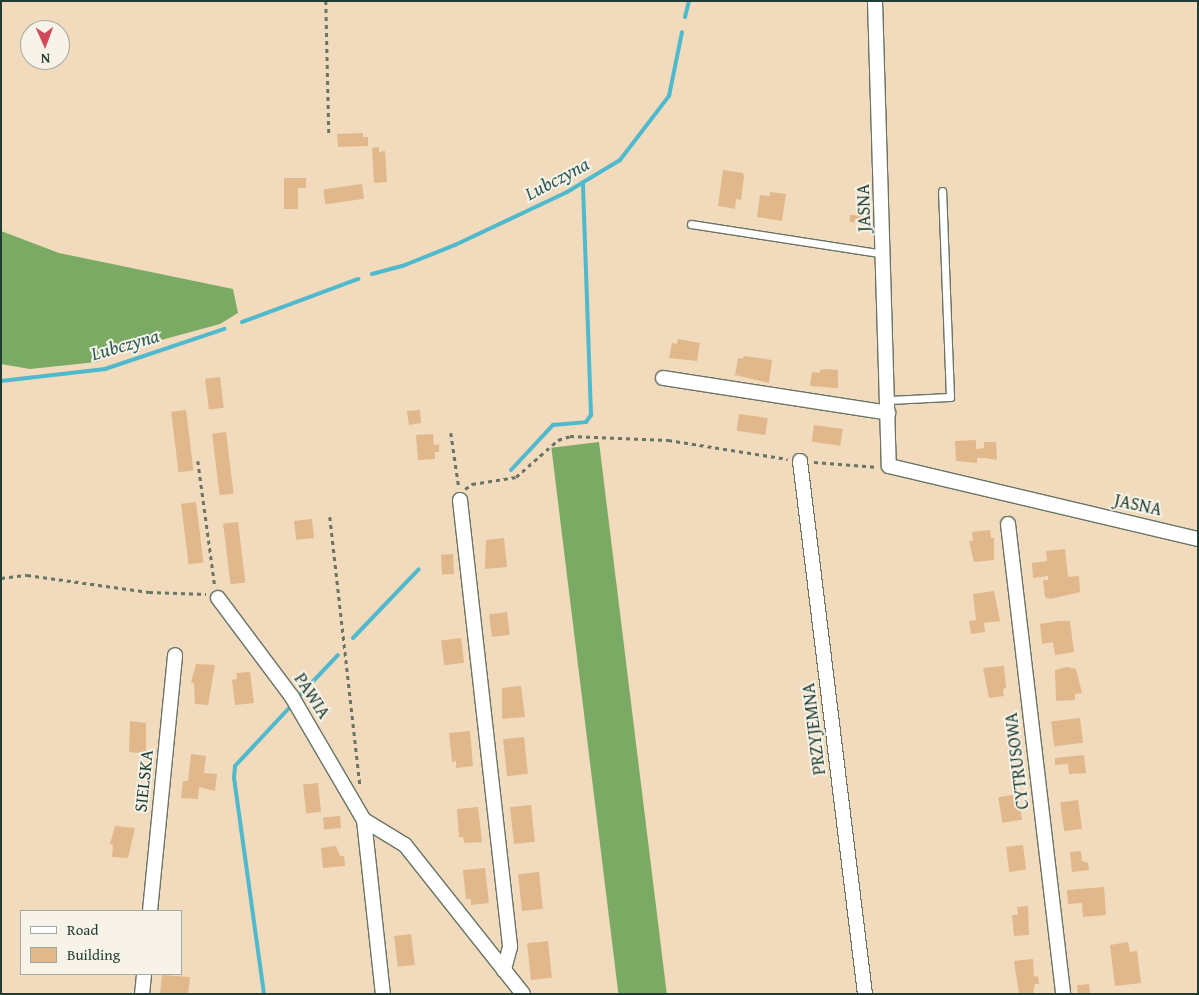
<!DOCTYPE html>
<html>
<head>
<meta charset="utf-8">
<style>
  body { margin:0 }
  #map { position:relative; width:1199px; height:995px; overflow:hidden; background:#f1dbbc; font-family:"Gentium Book Plus",serif }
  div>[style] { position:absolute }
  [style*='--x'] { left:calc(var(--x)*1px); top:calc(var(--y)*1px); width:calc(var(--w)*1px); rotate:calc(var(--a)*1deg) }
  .forest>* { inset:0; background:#7baa64; transform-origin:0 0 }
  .stream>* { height:4px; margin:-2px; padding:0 2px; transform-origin:2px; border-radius:2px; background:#4fb9cd }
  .building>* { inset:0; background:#e1b78c; transform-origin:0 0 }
  .path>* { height:2.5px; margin-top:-1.25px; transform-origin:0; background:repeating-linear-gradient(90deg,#687464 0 4px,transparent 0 8px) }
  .roads { filter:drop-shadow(1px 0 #687464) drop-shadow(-1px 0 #687464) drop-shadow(0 1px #687464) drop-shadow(0 -1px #687464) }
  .service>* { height:7px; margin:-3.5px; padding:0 3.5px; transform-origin:3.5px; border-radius:3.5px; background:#fff }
  .minor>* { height:14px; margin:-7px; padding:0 7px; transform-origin:7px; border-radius:7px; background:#fff }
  span { translate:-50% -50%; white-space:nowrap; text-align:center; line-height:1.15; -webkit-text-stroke:4px #f7f3e8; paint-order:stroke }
  .street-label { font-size:18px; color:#1f3d34 }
  .water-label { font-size:19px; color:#2b5c5a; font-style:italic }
  .frame { position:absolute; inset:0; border:2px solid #1f3d34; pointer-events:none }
  .legend { position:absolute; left:20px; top:910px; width:162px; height:65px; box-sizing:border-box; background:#f7f3e8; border:1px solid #a1aaa0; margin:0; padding:6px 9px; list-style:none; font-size:15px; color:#1f3d34 }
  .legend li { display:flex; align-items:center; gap:10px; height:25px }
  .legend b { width:25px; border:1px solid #a1aaa0 }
  .north { position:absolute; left:20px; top:20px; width:50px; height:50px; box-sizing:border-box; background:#f7f3e8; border:1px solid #a1aaa0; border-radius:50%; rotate:178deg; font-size:14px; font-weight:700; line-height:20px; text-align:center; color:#1f3d34 }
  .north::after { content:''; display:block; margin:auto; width:18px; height:22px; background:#d1495b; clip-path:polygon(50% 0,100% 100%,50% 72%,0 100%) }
</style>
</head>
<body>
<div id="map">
  <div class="forest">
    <div style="clip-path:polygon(1px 231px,59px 253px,233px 289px,238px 313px,220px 324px,128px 349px,97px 362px,30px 369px,1px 364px)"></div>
    <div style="left:599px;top:442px;width:556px;height:48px;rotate:83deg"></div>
  </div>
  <div class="stream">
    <div style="--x:685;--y:17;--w:16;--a:-76"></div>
    <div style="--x:372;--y:274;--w:34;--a:-15"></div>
    <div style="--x:405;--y:265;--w:54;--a:-21.8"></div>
    <div style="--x:455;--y:245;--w:124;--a:-25.3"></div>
    <div style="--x:567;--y:192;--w:62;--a:-31.1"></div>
    <div style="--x:620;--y:160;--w:81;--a:-52.6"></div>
    <div style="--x:669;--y:96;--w:65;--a:-78.5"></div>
    <div style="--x:242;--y:322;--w:124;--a:-20.3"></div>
    <div style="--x:1;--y:381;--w:105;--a:-6.6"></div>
    <div style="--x:105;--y:369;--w:126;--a:-18.6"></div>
    <div style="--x:511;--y:470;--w:62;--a:-47"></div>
    <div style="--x:553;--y:425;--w:33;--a:-5"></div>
    <div style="--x:586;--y:422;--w:9;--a:-54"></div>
    <div style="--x:591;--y:415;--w:233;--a:-92"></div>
    <div style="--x:353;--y:638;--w:95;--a:-46.3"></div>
    <div style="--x:300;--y:695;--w:55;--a:-46.5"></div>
    <div style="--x:264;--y:994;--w:218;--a:-97.9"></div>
    <div style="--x:234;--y:778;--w:12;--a:-85"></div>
    <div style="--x:235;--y:766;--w:81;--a:-47"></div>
  </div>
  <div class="building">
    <div style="clip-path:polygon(363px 133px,363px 137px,368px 137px,368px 146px,338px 147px,337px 134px)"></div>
    <div style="clip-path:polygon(379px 147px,379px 152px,385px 151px,387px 182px,374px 183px,372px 148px)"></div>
    <div style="clip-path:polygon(723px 170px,743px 173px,744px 177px,741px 200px,736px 199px,735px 209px,718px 206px)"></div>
    <div style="clip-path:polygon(284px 178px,306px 178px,306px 188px,298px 188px,298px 209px,284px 209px)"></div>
    <div style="left:362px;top:184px;width:15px;height:39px;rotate:82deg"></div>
    <div style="clip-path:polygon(770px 192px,786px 194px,782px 221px,757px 217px,760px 195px,770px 196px)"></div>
    <div style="left:850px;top:215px;width:17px;height:7px;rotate:3deg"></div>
    <div style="clip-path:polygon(678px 339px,700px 343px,697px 361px,669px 358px,672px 343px,677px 344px)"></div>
    <div style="clip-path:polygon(744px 356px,772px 360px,769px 383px,735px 375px,738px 358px,743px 359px)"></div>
    <div style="clip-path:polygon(828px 369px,838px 370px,838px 388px,810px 386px,812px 372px,820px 373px,820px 370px)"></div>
    <div style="left:220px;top:377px;width:31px;height:15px;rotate:83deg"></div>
    <div style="left:186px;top:410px;width:61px;height:15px;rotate:83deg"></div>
    <div style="clip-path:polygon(420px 410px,421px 423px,409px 425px,407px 411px)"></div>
    <div style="left:739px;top:414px;width:29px;height:17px;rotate:8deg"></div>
    <div style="left:814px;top:425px;width:29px;height:17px;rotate:8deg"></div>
    <div style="left:226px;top:432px;width:62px;height:14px;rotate:83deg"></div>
    <div style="clip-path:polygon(433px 434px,434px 445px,439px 444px,439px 452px,435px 452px,435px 459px,418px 460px,416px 435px)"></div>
    <div style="clip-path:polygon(976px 440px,976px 449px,984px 448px,984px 442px,996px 442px,997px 460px,985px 458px,977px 458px,977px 463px,956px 461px,955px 441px)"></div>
    <div style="left:196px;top:502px;width:61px;height:15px;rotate:83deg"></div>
    <div style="left:312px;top:519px;width:19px;height:18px;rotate:84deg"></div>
    <div style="left:238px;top:522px;width:61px;height:15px;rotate:83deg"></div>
    <div style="clip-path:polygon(990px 530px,991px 538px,994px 538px,994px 560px,974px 562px,969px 541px,973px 541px,972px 532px)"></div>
    <div style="clip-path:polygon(504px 538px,507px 567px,485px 569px,486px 540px)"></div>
    <div style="clip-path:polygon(1065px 549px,1068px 577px,1079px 576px,1080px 592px,1050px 599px,1045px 597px,1043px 580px,1048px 580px,1048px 576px,1033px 578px,1032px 563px,1047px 561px,1046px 551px)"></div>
    <div style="left:453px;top:554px;width:20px;height:12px;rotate:87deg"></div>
    <div style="clip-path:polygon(994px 591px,1000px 621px,984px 623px,985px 632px,971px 634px,969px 621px,976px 620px,973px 594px)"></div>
    <div style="left:507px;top:612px;width:23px;height:18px;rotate:83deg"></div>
    <div style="clip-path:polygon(1058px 621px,1070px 621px,1074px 652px,1055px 655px,1053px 642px,1042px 644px,1040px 624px)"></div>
    <div style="left:461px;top:638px;width:25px;height:20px;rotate:83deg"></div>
    <div style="clip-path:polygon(196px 664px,215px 665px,208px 705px,195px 704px,194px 683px,191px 683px)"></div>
    <div style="clip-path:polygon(1004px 666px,1006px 688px,1003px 689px,1004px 696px,989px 698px,983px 668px)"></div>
    <div style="clip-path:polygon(1067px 667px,1076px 669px,1082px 693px,1075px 694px,1075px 700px,1056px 701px,1055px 670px)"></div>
    <div style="clip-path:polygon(250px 672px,254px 703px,235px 705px,232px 680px,237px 679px,236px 673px)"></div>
    <div style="clip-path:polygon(521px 686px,525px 717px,502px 719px,502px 688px)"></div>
    <div style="left:1080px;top:718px;width:25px;height:29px;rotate:83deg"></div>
    <div style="clip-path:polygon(130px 721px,146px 723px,146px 754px,129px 752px)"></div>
    <div style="clip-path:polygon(470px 731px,473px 766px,456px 768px,456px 761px,452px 762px,449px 733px)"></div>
    <div style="left:524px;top:737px;width:37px;height:21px;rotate:84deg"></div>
    <div style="clip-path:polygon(191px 754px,206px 756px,204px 773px,217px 774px,215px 791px,199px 787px,198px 799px,181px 798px,183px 781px,188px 781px)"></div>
    <div style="clip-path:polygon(1084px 755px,1086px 773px,1069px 774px,1068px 764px,1055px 765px,1055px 758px)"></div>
    <div style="left:318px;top:783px;width:29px;height:15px;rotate:84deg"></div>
    <div style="left:1018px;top:794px;width:26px;height:20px;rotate:81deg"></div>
    <div style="left:1078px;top:800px;width:29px;height:18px;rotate:82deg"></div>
    <div style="left:531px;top:805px;width:37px;height:21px;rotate:84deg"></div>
    <div style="clip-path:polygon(478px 807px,482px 842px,464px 843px,463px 837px,459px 837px,457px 809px)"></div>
    <div style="left:340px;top:816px;width:12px;height:17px;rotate:85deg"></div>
    <div style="clip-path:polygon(115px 826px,135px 828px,128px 858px,112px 857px,113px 845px,110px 844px)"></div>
    <div style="left:1023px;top:845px;width:25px;height:17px;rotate:83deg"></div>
    <div style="clip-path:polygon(336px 846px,340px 856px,344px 856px,345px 866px,323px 868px,321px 848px)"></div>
    <div style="clip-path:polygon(1081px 851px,1082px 861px,1088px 863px,1089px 870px,1072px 872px,1070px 852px)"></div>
    <div style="clip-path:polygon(485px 868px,489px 903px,471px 905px,471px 899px,466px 899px,463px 870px)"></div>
    <div style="left:539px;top:872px;width:37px;height:21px;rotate:84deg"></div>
    <div style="clip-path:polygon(1104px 887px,1106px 915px,1083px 917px,1082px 903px,1068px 904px,1067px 890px)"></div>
    <div style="clip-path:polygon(1028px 906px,1029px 935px,1014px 936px,1012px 915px,1018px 915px,1017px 907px)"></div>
    <div style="left:411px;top:934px;width:31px;height:17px;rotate:83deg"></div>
    <div style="left:548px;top:941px;width:37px;height:21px;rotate:84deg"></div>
    <div style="clip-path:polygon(1128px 942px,1130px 952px,1137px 951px,1141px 983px,1115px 986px,1110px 945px)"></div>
    <div style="clip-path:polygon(1033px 959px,1034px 977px,1038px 976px,1039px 984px,1035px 984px,1033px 994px,1019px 994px,1014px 961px)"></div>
    <div style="clip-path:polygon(162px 975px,190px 977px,188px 994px,160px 994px)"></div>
    <div style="left:1089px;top:984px;width:10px;height:12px;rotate:84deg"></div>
  </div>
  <div class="path">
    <div style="--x:326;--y:1;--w:132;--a:88.7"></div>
    <div style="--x:451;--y:433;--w:56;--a:81.7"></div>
    <div style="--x:198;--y:461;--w:126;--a:82.3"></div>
    <div style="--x:814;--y:462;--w:64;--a:4.5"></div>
    <div style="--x:465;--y:489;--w:9;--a:-36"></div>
    <div style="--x:472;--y:484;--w:45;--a:-9"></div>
    <div style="--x:516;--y:477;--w:56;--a:-41.4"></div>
    <div style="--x:558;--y:440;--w:13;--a:-18"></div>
    <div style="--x:570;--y:436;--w:98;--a:2.3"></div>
    <div style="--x:668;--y:440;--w:121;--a:9"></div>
    <div style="--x:330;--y:517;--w:271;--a:83.6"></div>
    <div style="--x:1;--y:578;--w:26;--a:-7"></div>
    <div style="--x:27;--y:575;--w:123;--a:7.9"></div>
    <div style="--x:149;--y:592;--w:57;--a:2"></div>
  </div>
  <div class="roads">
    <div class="service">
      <div style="--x:691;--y:224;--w:195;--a:8.8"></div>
      <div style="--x:888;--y:400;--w:62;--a:-2.8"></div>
      <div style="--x:950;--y:397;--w:206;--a:-92.2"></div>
    </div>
    <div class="minor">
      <div style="--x:875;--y:1;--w:465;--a:88.3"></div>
      <div style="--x:889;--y:466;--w:318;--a:13.3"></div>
      <div style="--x:663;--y:378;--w:228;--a:8.8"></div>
      <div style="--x:800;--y:461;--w:537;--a:83.05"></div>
      <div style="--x:460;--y:500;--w:450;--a:83.6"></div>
      <div style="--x:510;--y:947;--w:24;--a:105"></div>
      <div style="--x:1008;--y:524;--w:473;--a:83.3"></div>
      <div style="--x:218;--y:598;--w:124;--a:53.2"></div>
      <div style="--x:292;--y:697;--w:143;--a:59.7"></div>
      <div style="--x:364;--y:820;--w:175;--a:83.8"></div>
      <div style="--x:364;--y:820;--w:48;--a:31.4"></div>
      <div style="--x:405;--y:845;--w:190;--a:51.6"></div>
      <div style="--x:150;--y:911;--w:257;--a:-84.4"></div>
      <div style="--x:142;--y:994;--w:20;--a:-84"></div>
    </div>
  </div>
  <div class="street-label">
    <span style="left:864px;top:208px;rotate:-92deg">JASNA</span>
    <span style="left:1138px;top:505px;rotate:12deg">JASNA</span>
    <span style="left:312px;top:696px;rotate:57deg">PAWIA</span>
    <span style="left:814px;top:729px;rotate:-97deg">PRZYJEMNA</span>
    <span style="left:1017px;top:761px;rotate:-97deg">CYTRUSOWA</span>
    <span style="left:144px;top:781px;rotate:-84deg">SIELSKA</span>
  </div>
  <div class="water-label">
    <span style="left:557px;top:179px;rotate:-28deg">Lubczyna</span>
    <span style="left:125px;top:345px;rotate:-16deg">Lubczyna</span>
  </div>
  <div class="frame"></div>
  <ul class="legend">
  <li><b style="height:6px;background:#fff"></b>Road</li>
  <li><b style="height:14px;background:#e1b78c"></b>Building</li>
  </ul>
  <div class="north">N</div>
</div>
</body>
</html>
